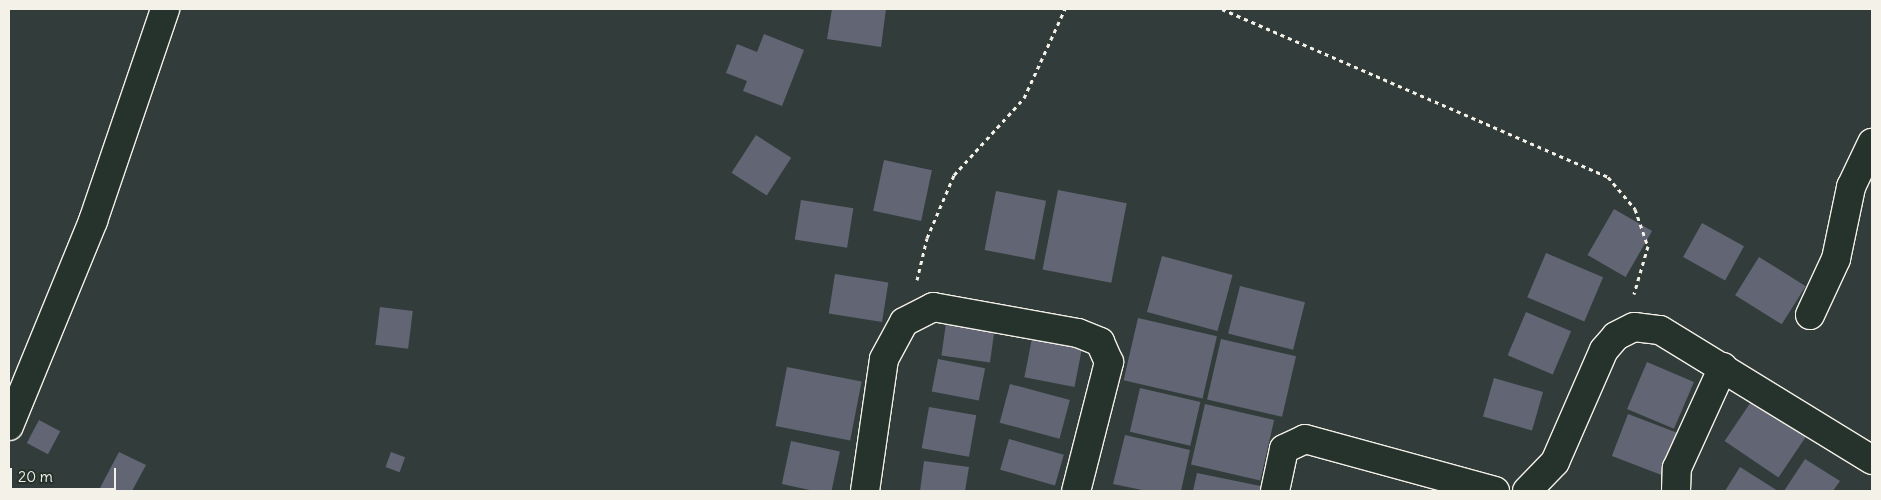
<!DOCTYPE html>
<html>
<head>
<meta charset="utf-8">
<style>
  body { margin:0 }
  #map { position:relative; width:1881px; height:500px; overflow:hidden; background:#323d3b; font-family:Delius,sans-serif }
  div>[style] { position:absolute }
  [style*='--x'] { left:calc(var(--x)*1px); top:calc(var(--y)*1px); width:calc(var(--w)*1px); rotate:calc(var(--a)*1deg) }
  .building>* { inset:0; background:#626573; transform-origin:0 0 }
  .path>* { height:3px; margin-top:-1.5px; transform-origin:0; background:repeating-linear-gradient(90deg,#f4f1e8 0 4px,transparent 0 8px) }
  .roads { filter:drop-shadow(1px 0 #f4f1e8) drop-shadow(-1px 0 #f4f1e8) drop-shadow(0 1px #f4f1e8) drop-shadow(0 -1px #f4f1e8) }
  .street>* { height:28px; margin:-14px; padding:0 14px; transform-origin:14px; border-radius:14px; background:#26332d }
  span { translate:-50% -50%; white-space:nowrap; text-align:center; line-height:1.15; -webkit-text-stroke:4px #26332d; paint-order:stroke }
  .frame { position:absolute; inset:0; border:10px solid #f4f1e8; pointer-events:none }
  .scale { position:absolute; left:10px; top:468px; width:106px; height:22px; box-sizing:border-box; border:2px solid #f4f1e8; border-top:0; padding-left:6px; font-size:15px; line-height:18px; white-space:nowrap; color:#f4f1e8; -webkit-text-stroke:4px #26332d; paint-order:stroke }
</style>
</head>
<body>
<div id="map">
  <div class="building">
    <div style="clip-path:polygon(832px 9px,886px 9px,881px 47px,827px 39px)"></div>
    <div style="clip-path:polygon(764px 34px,804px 50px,782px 106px,743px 91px,747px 81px,726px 73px,737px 44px,757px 52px)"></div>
    <div style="left:756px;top:135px;width:42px;height:45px;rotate:33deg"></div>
    <div style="left:884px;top:160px;width:49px;height:52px;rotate:12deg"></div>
    <div style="left:1058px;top:190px;width:70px;height:81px;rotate:11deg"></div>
    <div style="left:996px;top:191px;width:51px;height:60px;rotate:11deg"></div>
    <div style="left:801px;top:200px;width:53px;height:40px;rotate:9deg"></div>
    <div style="left:1614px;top:209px;width:44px;height:53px;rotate:30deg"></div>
    <div style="left:1702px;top:223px;width:48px;height:39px;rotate:29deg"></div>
    <div style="left:1546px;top:253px;width:62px;height:48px;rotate:23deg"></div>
    <div style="left:1162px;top:256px;width:73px;height:58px;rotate:15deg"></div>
    <div style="left:1759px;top:257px;width:55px;height:45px;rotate:32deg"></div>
    <div style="left:835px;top:274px;width:54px;height:40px;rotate:9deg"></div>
    <div style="left:1240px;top:286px;width:67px;height:49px;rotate:14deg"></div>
    <div style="left:380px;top:307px;width:33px;height:38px;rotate:7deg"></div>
    <div style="left:1526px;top:312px;width:49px;height:47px;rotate:23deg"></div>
    <div style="left:947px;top:316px;width:49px;height:40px;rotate:8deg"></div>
    <div style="left:1138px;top:318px;width:81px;height:64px;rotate:13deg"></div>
    <div style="left:1033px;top:333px;width:51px;height:45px;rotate:11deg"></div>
    <div style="left:1221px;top:339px;width:77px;height:62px;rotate:13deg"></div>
    <div style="left:938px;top:359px;width:48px;height:33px;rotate:11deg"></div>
    <div style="left:1647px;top:362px;width:51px;height:51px;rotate:23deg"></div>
    <div style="left:787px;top:367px;width:76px;height:60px;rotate:11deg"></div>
    <div style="left:1494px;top:378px;width:51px;height:40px;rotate:16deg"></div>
    <div style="left:1010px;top:384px;width:62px;height:40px;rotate:15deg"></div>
    <div style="left:1140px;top:388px;width:62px;height:45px;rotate:13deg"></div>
    <div style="left:1757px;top:393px;width:65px;height:58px;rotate:34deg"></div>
    <div style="left:1205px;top:404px;width:71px;height:62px;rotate:13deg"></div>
    <div style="left:929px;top:407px;width:48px;height:42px;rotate:10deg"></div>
    <div style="left:1628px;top:414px;width:56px;height:45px;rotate:21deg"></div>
    <div style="left:39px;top:420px;width:24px;height:26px;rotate:28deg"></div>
    <div style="clip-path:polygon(1125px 435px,1190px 450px,1181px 491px,1147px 491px,1113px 484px)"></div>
    <div style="left:1009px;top:439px;width:57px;height:32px;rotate:16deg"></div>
    <div style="left:791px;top:441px;width:50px;height:44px;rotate:12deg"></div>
    <div style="clip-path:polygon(119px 452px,146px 465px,132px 491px,106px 491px,100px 488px)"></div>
    <div style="left:391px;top:452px;width:15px;height:16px;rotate:20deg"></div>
    <div style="clip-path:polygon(1805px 459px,1840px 481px,1833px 491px,1784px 491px)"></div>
    <div style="clip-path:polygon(924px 461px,969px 467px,965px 491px,920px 491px)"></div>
    <div style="clip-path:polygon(1740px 467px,1778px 491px,1725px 491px)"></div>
    <div style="clip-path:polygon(1197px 473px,1270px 488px,1270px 491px,1193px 491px)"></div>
  </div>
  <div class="path">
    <div style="--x:1222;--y:9;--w:421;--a:23.5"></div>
    <div style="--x:1608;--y:177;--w:42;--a:49.8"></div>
    <div style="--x:1635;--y:209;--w:39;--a:71"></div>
    <div style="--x:1648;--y:246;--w:50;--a:106.3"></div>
    <div style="--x:917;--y:280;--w:43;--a:-76.6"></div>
    <div style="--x:927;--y:238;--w:69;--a:-66.8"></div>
    <div style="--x:954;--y:175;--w:104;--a:-47.7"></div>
    <div style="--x:1024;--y:98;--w:98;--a:-65.3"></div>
  </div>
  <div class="roads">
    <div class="street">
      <div style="--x:1810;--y:315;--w:62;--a:-65.1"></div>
      <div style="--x:1836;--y:259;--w:74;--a:-78.2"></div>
      <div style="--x:1851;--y:187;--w:49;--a:-64.5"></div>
      <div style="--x:9;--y:426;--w:222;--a:-67.7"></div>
      <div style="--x:93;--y:221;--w:224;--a:-71.2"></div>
      <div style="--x:865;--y:491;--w:133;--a:-81.8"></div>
      <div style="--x:884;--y:359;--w:42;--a:-61.6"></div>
      <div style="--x:904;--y:322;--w:33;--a:-27"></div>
      <div style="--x:933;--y:307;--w:147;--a:10.2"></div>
      <div style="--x:1078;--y:333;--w:24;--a:22"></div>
      <div style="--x:1100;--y:342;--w:22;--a:66"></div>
      <div style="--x:1109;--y:362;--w:133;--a:104.3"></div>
      <div style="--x:1275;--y:491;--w:43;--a:-77.9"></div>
      <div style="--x:1284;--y:449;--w:23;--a:-25"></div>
      <div style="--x:1305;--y:439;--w:197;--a:15.3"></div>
      <div style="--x:1527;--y:491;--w:40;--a:-46"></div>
      <div style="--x:1555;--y:462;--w:122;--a:-66.4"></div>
      <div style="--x:1604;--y:350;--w:18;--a:-49"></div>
      <div style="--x:1616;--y:336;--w:20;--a:-27"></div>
      <div style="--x:1634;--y:327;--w:26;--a:7"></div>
      <div style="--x:1660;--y:330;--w:249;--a:31.5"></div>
      <div style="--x:1676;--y:491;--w:23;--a:-88"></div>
      <div style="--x:1677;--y:468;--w:111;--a:-65.5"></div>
    </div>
  </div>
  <div class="frame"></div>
  <div class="scale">20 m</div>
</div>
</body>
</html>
